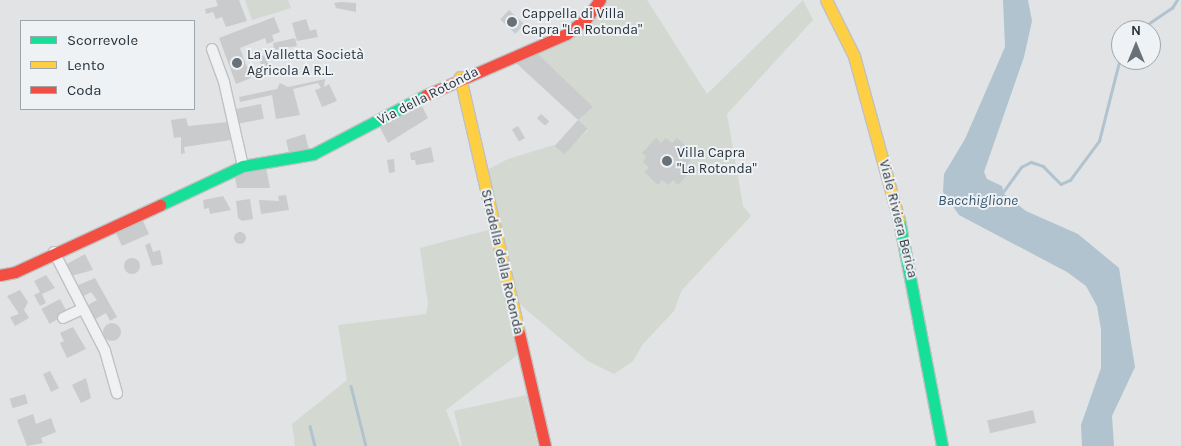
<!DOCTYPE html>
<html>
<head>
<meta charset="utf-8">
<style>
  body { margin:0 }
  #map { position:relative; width:1181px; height:446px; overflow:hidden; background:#e1e3e5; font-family:Karla,sans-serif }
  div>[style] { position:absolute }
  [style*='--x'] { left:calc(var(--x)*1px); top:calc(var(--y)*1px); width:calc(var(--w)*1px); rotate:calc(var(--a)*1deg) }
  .green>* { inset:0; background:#d3d9d1 }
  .water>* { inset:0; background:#b1c3ce }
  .stream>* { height:2.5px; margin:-1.25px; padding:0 1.25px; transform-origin:1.25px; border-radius:1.25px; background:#b1c3ce }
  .building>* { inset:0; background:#c9cbcd; transform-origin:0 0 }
  .round { border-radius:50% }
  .roads { filter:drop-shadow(1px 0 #bfc1c3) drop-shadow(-1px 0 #bfc1c3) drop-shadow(0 1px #bfc1c3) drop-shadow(0 -1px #bfc1c3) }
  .street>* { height:10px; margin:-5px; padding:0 5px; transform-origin:5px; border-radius:5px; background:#f0f1f2 }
  .fast>* { height:11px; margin:-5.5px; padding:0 5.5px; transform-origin:5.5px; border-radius:5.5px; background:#16e098 }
  .slow>* { height:11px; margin:-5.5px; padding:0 5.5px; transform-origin:5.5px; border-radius:5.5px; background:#ffcf43 }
  .jam>* { height:11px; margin:-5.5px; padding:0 5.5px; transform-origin:5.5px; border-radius:5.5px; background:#f24e42 }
  .dots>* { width:14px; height:14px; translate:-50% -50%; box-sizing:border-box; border:2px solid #eef2f5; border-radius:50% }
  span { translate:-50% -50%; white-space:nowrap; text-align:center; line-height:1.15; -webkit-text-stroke:4px #eef2f5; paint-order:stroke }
  .poi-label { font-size:14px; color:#29333d }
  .left { translate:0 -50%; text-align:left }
  .street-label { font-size:14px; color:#29333d }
  .water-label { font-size:15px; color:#37566d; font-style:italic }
  .legend { position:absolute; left:20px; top:20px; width:175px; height:90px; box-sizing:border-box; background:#eef2f5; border:1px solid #9fa6ab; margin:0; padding:6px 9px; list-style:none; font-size:15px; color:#29333d }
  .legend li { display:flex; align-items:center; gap:10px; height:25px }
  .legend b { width:25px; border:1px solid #9fa6ab }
  .north { position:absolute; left:1111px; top:20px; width:50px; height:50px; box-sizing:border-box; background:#eef2f5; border:1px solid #9fa6ab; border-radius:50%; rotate:0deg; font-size:14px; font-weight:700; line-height:20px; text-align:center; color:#29333d }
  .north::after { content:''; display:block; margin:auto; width:18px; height:22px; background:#697178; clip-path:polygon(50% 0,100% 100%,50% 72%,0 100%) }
</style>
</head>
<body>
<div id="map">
  <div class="green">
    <div style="clip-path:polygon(245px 0,288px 0,291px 8px,252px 20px)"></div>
    <div style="clip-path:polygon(607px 0,647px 0,707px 94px,803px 0,813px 20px,727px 114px,743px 206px,751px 216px,682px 290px,674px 311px,643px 344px,633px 361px,614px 374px,586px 360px,510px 296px,481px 173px,508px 159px,554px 145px,563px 154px,588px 130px,578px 120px,592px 107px,537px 53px,578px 35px,604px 9px)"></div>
    <div style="clip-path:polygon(492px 229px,521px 352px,446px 410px,460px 446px,295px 446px,292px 424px,347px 380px,338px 325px,426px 314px,428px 304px,420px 248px)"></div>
    <div style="clip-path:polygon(526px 395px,538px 446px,462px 446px,454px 411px)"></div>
  </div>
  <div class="water">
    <div style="clip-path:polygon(1003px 0,1028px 0,1032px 21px,1024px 57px,984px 172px,987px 179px,1002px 186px,1004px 194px,1026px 211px,1078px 234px,1119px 268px,1135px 367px,1112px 416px,1114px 446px,1082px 446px,1081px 425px,1101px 368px,1101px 329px,1097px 306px,1086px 286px,1067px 272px,959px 215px,943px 192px,944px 174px,965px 139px,1005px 47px)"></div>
  </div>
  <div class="stream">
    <div style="--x:1139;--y:30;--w:40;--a:-34"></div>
    <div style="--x:1172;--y:8;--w:9;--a:-58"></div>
    <div style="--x:1003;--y:192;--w:31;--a:-54"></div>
    <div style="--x:1021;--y:167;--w:11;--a:-27"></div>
    <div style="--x:1031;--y:162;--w:13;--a:18"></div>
    <div style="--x:1043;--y:166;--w:25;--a:45"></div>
    <div style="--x:1061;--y:184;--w:10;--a:-24"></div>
    <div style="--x:1070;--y:180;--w:49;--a:-53.4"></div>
    <div style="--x:1099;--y:141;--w:90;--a:-75.8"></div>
    <div style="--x:351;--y:386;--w:62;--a:76"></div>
    <div style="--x:310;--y:426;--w:21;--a:76"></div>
  </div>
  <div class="building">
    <div style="clip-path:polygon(216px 0,239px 0,247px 21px,226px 27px,222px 17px,216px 19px,213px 12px,206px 14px,205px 9px,218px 6px)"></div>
    <div style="clip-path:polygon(341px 2px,356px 3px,356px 12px,336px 8px,334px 3px)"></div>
    <div style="left:509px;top:10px;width:21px;height:13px;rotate:43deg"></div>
    <div style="clip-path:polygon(274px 17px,280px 32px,272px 35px,274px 41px,267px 44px,265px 38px,240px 48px,251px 78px,236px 84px,219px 38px)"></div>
    <div style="clip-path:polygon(306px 19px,310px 31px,316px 29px,318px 37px,297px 41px,292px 23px)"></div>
    <div style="clip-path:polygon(295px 38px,297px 46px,274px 50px,273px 43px)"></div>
    <div style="clip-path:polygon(537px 53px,593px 107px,578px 120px,515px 62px)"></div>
    <div style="left:265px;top:55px;width:21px;height:7px;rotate:71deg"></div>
    <div style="clip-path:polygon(325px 79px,324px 87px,329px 84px,337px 101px,322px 107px,315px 90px,321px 88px,318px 83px,293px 89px,300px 115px,276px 119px,272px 95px,240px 102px,239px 97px,277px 89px,280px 83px,288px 87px)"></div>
    <div style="clip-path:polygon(420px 102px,428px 118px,388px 143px,378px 124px)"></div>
    <div style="left:261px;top:104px;width:15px;height:27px;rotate:79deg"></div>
    <div style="left:541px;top:114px;width:11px;height:6px;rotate:41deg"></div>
    <div style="clip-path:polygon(186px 118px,188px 126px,228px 122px,231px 140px,184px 147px,185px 153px,181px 154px,181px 137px,174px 138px,171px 120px)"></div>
    <div style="left:578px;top:120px;width:13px;height:35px;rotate:42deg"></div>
    <div style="left:518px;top:126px;width:14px;height:7px;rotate:60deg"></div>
    <div style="clip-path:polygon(305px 134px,309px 150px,289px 153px,286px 140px)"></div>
    <div style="clip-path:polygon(656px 138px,661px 143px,666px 138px,672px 143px,677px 138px,690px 150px,686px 155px,691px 160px,686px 166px,691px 171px,678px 185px,673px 180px,668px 185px,662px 180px,658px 185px,644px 172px,649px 168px,643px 162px,646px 156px,642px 153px)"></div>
    <div style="clip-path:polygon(431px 147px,434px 162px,416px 165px,415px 160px,411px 160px,410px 153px)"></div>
    <div style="clip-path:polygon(394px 159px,395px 172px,389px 173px,387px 160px)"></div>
    <div style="clip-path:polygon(266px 168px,270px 188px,237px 188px,234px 172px)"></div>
    <div style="clip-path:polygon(286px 195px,289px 210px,261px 214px,259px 200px,279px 201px,278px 196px)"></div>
    <div style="clip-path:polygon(223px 196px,231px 210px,210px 214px,209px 208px,204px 209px,203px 200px)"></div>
    <div style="clip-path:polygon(250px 199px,253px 219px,242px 221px,238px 218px,236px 201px)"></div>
    <div style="clip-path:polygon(143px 221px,149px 234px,122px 246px,115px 231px)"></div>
    <div class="round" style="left:234px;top:232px;width:12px;height:12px"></div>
    <div style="clip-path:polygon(150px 243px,153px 252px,160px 250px,163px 264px,152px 266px,145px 245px)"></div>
    <div style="clip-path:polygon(85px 254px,93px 270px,71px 276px,65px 265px)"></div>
    <div class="round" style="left:124px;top:258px;width:16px;height:16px"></div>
    <div style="clip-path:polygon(46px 275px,55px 288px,42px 294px,46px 303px,40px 306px,34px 295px,40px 292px,34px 281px)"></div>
    <div style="clip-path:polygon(95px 278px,117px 317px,110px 321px,106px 313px,94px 320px,88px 305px,97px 300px,91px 292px,82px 297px,76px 286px)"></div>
    <div style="clip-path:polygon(20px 290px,28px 302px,24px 310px,29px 318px,15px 326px,10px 317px,19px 314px,7px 296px)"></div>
    <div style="left:60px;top:299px;width:17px;height:21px;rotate:62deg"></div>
    <div class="round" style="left:103px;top:323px;width:18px;height:18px"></div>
    <div style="clip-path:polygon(73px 327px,86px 349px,67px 358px,60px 343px,64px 341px,60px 333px)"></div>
    <div style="clip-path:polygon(50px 371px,59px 388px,51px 392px,43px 374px)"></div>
    <div style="clip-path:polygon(86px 378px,91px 398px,81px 403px,72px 385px)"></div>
    <div style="left:25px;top:394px;width:10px;height:16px;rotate:73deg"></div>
    <div style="left:1033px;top:410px;width:13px;height:47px;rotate:77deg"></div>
    <div style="clip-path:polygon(33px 414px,36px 424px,51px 418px,56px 432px,41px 438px,43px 443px,27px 446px,17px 420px)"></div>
  </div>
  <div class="roads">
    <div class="street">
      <div style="--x:212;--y:49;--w:35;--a:70"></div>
      <div style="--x:224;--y:82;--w:86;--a:77.3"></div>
      <div style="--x:54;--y:252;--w:111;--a:62.7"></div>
      <div style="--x:105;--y:351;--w:44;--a:74.1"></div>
      <div style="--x:63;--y:318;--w:21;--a:-25"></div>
    </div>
    <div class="fast">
      <div style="--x:160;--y:205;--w:92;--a:-25.2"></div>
      <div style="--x:243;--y:166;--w:71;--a:-9.7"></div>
      <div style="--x:313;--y:154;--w:127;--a:-27.6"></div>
      <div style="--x:899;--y:220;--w:230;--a:79.2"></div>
    </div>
    <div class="slow">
      <div style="--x:826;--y:0;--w:63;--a:63.4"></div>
      <div style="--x:854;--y:56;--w:170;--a:74.7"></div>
      <div style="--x:460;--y:77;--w:263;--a:77"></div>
    </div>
    <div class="jam">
      <div style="--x:426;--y:95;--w:153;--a:-23.5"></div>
      <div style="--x:566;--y:34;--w:25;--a:-37"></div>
      <div style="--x:586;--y:19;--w:24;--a:-54"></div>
      <div style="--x:0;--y:275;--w:15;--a:-11"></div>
      <div style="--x:15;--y:272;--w:160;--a:-24.8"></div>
      <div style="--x:519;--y:333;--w:116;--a:77"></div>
    </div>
  </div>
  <div class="dots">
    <div style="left:512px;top:22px;background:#697178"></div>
    <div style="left:237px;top:63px;background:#697178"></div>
    <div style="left:667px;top:161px;background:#697178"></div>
  </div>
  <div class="poi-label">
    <span class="left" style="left:522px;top:22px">Cappella di Villa<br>Capra "La Rotonda"</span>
    <span class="left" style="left:247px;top:63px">La Valletta Società<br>Agricola A R.L.</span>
    <span class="left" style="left:677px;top:161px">Villa Capra<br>"La Rotonda"</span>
  </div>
  <div class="street-label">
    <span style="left:428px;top:96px;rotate:-27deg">Via della Rotonda</span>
    <span style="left:898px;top:219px;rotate:76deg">Viale Riviera Berica</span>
    <span style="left:502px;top:262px;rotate:77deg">Stradella della Rotonda</span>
  </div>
  <div class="water-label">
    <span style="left:978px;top:201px">Bacchiglione</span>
  </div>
  <ul class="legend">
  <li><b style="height:6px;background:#16e098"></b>Scorrevole</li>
  <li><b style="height:6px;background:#ffcf43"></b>Lento</li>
  <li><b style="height:6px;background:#f24e42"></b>Coda</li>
  </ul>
  <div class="north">N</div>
</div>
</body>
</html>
